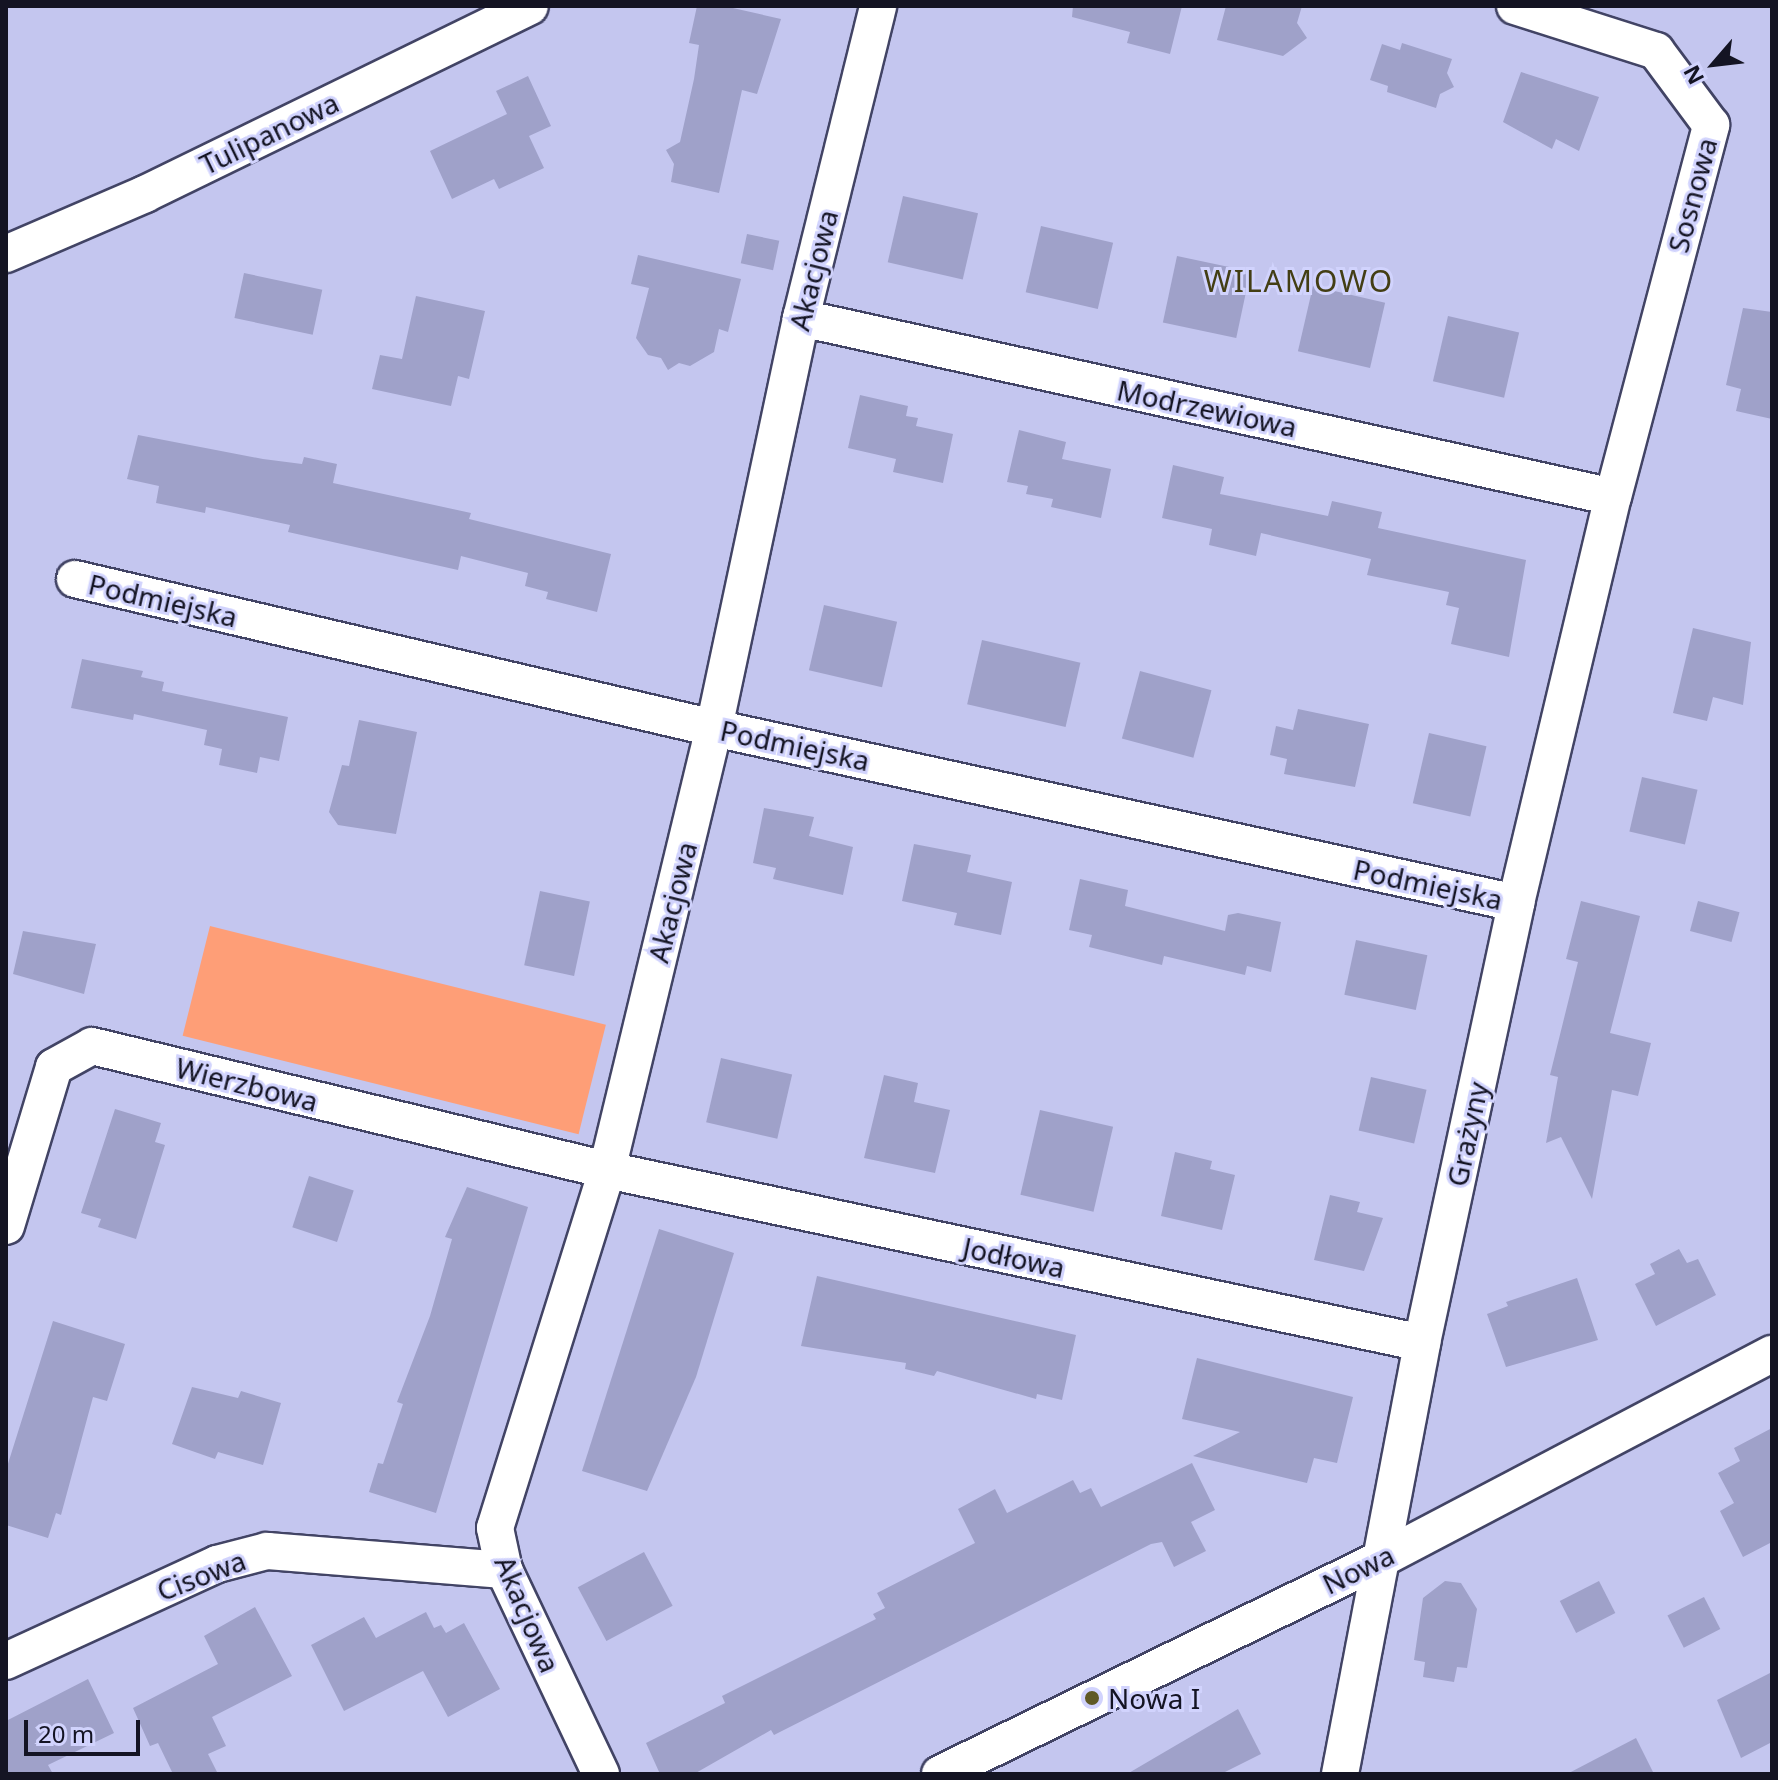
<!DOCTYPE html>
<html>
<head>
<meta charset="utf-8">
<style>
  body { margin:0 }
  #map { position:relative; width:1778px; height:1780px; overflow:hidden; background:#c4c6ef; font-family:"Noto Sans",sans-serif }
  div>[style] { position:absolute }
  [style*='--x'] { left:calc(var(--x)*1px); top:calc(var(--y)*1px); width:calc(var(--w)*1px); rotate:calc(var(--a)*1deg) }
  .green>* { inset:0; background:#fe9e77; transform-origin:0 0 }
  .building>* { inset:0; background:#9fa1c9; transform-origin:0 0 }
  .roads { filter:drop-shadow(2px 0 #424465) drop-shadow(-2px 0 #424465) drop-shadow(0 2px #424465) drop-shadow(0 -2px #424465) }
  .minor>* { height:36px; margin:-18px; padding:0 18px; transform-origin:18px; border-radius:18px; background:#fff }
  .dots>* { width:22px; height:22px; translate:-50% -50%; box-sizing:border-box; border:4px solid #d1d3fd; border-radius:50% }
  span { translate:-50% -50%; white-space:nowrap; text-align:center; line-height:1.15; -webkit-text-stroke:6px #d1d3fd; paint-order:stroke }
  .street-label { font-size:28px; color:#141423 }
  .poi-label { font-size:28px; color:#141423 }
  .left { translate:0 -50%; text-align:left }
  .neighbourhood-label { font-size:30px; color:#433e14; letter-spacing:2px }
  .frame { position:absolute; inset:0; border:8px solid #141423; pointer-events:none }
  .north { position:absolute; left:1674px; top:24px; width:80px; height:80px; -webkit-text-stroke:6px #d1d3fd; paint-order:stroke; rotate:242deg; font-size:22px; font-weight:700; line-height:32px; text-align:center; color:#141423 }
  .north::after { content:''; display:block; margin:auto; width:28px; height:36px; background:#141423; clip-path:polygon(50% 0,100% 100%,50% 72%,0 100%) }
  .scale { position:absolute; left:24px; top:1720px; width:116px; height:36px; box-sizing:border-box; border:4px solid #141423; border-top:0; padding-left:10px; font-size:24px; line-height:28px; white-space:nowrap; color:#141423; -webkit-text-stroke:6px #d1d3fd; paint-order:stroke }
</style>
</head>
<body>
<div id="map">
  <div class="green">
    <div style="left:210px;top:926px;width:408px;height:113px;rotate:14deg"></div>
  </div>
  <div class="building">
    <div style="clip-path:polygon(697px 6px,724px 6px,781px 19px,757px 94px,742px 90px,719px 193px,671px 182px,674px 164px,666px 150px,680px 142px,694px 79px,699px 45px,689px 43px)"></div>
    <div style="clip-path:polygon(1073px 6px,1182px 6px,1170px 54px,1127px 43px,1130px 32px,1072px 17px)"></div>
    <div style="clip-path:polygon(1226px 6px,1302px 6px,1297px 23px,1307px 38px,1283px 56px,1217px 40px)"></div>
    <div style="clip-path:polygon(1402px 43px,1452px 59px,1447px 73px,1454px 87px,1440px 94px,1436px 108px,1387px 92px,1388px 86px,1370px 80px,1382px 44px,1400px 50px)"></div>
    <div style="clip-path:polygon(1521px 72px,1599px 97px,1579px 151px,1556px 139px,1552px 149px,1503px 122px)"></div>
    <div style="clip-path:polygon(528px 76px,551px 126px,529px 136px,544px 168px,499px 189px,494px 179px,452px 199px,430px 151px,507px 114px,496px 91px)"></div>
    <div style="left:903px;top:196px;width:77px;height:68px;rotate:13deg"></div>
    <div style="left:1041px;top:226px;width:74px;height:68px;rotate:13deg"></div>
    <div style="left:747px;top:234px;width:33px;height:30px;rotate:12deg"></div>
    <div style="clip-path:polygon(638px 255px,741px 279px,728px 332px,719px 329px,714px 352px,690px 366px,679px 363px,668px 370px,661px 358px,648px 355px,636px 338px,649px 288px,631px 284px)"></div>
    <div style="left:1177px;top:256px;width:75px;height:68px;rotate:12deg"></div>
    <div style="left:244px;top:273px;width:80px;height:46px;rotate:12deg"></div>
    <div style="left:1313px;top:286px;width:74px;height:67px;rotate:13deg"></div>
    <div style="clip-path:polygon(416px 296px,485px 311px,469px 379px,458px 376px,451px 406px,372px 389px,380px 355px,402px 359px)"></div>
    <div style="clip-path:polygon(1743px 308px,1772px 312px,1772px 419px,1736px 411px,1741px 389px,1726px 385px)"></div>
    <div style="left:1448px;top:316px;width:73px;height:67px;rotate:13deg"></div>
    <div style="clip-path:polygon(860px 395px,908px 406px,906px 416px,918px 418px,916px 426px,953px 434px,943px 483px,893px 472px,896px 459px,848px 448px)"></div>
    <div style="clip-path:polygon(1019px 430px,1066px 442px,1062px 459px,1111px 469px,1101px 518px,1051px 507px,1053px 499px,1026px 494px,1028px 486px,1007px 482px)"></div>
    <div style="clip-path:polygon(138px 435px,263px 459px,302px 464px,304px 457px,337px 464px,333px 483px,471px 513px,469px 519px,611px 554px,597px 612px,546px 599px,548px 592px,525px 586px,528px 573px,461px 556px,458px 570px,288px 532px,290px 525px,206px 507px,205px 513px,156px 503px,159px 486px,127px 479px)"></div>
    <div style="clip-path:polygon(1173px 465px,1224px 477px,1220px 494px,1328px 516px,1332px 501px,1382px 512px,1378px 528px,1526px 560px,1509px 657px,1451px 644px,1459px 608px,1446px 605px,1449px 592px,1367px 575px,1371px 559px,1261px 533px,1256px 556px,1209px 545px,1212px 529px,1162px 518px)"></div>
    <div style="left:824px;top:605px;width:75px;height:67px;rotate:13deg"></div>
    <div style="clip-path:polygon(1693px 628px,1751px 642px,1743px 705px,1713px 697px,1707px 721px,1673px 713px)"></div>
    <div style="left:982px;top:640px;width:101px;height:66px;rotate:13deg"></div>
    <div style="clip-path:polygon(82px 659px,143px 671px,141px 677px,164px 682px,162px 691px,288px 717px,279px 761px,260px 757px,257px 773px,219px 765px,222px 749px,204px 745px,207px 730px,134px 714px,133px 720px,71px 708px)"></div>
    <div style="left:1140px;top:671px;width:74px;height:70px;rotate:15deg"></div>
    <div style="clip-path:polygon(1298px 709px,1369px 724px,1355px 787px,1284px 774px,1287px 759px,1270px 755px,1276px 726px,1293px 730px)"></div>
    <div style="clip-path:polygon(359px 720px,417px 732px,396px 834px,338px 825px,329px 812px,342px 765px,349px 766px)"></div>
    <div style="left:1429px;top:733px;width:59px;height:72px;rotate:13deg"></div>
    <div style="left:1642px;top:777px;width:57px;height:56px;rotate:13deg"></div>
    <div style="clip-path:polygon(764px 808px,814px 817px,809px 836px,853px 847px,843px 895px,773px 879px,776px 868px,753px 863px)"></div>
    <div style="clip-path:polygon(914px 844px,971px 855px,967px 872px,1012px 882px,1001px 935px,954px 925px,957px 913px,902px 901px)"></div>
    <div style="clip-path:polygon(1080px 879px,1128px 890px,1125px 906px,1225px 931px,1228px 915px,1238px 913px,1281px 922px,1271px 972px,1247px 966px,1245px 975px,1164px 956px,1162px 965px,1089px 947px,1092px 935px,1069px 930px)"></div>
    <div style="left:540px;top:891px;width:51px;height:76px;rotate:12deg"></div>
    <div style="clip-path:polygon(1581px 901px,1640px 916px,1610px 1033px,1651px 1043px,1638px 1096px,1612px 1090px,1592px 1199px,1561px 1137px,1546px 1143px,1558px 1077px,1550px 1075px,1578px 962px,1566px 959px)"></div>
    <div style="left:1698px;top:901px;width:43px;height:31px;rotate:15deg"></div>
    <div style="clip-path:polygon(23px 931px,96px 944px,84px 994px,13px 974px)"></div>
    <div style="left:1356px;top:940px;width:73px;height:56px;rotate:12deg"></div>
    <div style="left:721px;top:1058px;width:73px;height:66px;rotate:13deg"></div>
    <div style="clip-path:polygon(884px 1075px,918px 1083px,914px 1102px,950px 1110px,935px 1173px,864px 1158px)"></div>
    <div style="left:1371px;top:1077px;width:57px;height:55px;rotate:13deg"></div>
    <div style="clip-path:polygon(115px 1109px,161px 1123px,155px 1142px,165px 1145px,136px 1239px,98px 1227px,101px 1219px,81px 1213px)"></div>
    <div style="left:1040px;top:1110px;width:75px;height:87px;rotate:13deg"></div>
    <div style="clip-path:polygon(1175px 1152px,1212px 1161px,1210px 1169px,1235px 1175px,1222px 1230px,1161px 1216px)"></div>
    <div style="left:309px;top:1176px;width:47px;height:54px;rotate:18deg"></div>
    <div style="clip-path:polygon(467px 1187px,528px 1207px,436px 1513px,369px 1492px,378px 1463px,383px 1464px,403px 1404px,397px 1402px,430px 1316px,452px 1239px,445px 1237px)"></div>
    <div style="clip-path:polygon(1330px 1195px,1360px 1202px,1357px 1212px,1383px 1218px,1364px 1271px,1314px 1260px)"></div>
    <div style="clip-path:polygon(659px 1229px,734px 1253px,696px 1377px,647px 1491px,582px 1471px)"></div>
    <div style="clip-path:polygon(1679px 1249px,1687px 1263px,1698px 1259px,1716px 1295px,1656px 1326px,1635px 1284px,1655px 1274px,1650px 1264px)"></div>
    <div style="clip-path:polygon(817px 1276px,1076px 1335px,1062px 1400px,1037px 1394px,1036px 1399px,937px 1371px,934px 1376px,905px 1369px,906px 1363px,801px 1346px)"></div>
    <div style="clip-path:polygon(1577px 1278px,1598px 1340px,1506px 1367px,1487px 1314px,1508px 1306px,1506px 1302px)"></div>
    <div style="clip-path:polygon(53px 1321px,125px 1344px,107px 1401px,93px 1397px,61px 1515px,56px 1513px,48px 1538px,6px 1525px,6px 1470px)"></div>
    <div style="clip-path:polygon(1197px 1358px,1353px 1397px,1337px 1463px,1314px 1458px,1307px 1483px,1193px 1456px,1240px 1432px,1182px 1419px)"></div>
    <div style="clip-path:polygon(192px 1387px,238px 1398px,241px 1391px,281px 1403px,263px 1465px,218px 1452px,215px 1459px,172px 1444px)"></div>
    <div style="clip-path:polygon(1772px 1428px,1772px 1542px,1743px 1557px,1720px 1511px,1734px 1503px,1718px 1473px,1740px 1461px,1734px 1448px)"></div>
    <div style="clip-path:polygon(1192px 1463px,1215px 1510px,1191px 1522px,1206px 1551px,1174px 1567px,1162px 1542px,1151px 1544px,774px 1735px,771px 1730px,694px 1774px,660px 1774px,646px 1743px,725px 1703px,722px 1696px,876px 1619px,873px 1614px,885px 1608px,877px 1593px,975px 1543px,958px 1509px,995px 1489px,1007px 1513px,1073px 1480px,1080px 1493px,1091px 1488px,1101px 1507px)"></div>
    <div style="left:644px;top:1552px;width:61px;height:75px;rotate:62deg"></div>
    <div style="clip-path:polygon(1445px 1581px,1461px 1583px,1477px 1609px,1467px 1668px,1457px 1667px,1454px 1682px,1423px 1677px,1425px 1662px,1414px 1660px,1423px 1598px)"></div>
    <div style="left:1599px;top:1581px;width:36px;height:44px;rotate:63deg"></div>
    <div style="left:1704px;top:1597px;width:36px;height:41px;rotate:63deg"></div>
    <div style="clip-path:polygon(255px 1607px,292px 1676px,212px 1717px,226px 1746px,208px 1754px,218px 1774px,173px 1774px,158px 1743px,150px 1746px,133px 1708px,218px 1664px,204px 1636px)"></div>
    <div style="clip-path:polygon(426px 1612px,434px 1628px,441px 1625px,446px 1633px,464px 1623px,500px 1689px,448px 1717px,423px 1671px,344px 1711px,311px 1645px,364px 1617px,376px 1638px)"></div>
    <div style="clip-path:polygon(1772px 1672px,1772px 1742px,1741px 1758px,1717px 1700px)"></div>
    <div style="clip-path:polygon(88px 1679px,114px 1733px,48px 1765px,53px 1774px,6px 1774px,6px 1721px)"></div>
    <div style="clip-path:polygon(1238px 1709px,1261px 1754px,1221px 1774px,1127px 1774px)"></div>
    <div style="clip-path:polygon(1636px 1738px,1654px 1774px,1567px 1774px)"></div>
  </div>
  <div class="roads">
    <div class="minor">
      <div style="--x:6;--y:254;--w:151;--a:-23.3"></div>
      <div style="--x:145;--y:194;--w:428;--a:-26"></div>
      <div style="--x:801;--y:318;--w:831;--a:12.43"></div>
      <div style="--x:75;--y:579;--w:656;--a:13.13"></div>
      <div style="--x:714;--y:728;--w:821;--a:12.31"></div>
      <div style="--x:6;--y:1226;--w:166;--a:-73.2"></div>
      <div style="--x:54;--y:1067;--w:43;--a:-28.9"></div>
      <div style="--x:92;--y:1046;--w:530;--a:13.54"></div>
      <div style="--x:607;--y:1170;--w:833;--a:11.98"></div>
      <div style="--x:6;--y:1661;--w:232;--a:-24.7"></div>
      <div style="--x:217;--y:1564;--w:52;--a:-14.6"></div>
      <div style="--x:267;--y:1551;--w:238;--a:4.6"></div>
      <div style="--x:601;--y:1774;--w:226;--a:-115.4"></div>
      <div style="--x:504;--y:1570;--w:43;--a:-102.1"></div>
      <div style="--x:495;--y:1528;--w:375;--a:-72.6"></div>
      <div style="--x:607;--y:1170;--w:455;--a:-76.4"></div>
      <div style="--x:714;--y:728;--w:419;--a:-78"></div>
      <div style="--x:801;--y:318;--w:321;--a:-76.1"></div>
      <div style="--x:940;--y:1774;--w:491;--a:-26"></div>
      <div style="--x:1381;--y:1559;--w:441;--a:-27.7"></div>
      <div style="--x:1340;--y:1774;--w:439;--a:-79.2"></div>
      <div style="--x:1422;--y:1343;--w:450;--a:-77.9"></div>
      <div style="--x:1516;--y:903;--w:417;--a:-76.6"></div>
      <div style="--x:1613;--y:497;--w:385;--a:-75.2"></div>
      <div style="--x:1711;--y:125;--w:92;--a:-126.6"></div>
      <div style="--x:1656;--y:51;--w:148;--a:-162.3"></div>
    </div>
  </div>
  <div class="dots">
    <div style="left:1092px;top:1698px;background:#5f5925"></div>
  </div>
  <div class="street-label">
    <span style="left:269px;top:133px;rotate:-26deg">Tulipanowa</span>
    <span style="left:1692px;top:195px;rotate:-75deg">Sosnowa</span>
    <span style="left:813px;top:270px;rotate:-76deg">Akacjowa</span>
    <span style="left:1207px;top:408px;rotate:12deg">Modrzewiowa</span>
    <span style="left:163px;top:600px;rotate:13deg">Podmiejska</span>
    <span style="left:795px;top:745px;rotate:12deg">Podmiejska</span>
    <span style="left:1428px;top:884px;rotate:12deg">Podmiejska</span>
    <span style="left:672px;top:902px;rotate:-76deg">Akacjowa</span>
    <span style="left:247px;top:1084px;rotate:14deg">Wierzbowa</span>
    <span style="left:1467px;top:1134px;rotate:-78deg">Grażyny</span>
    <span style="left:1014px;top:1257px;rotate:12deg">Jodłowa</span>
    <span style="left:1358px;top:1569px;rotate:-26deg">Nowa</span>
    <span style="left:201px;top:1575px;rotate:-21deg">Cisowa</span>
    <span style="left:528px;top:1614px;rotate:67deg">Akacjowa</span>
  </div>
  <div class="poi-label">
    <span class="left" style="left:1108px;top:1698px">Nowa I</span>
  </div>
  <div class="neighbourhood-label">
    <span style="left:1299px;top:281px">WILAMOWO</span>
  </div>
  <div class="frame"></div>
  <div class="north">N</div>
  <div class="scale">20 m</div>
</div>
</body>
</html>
